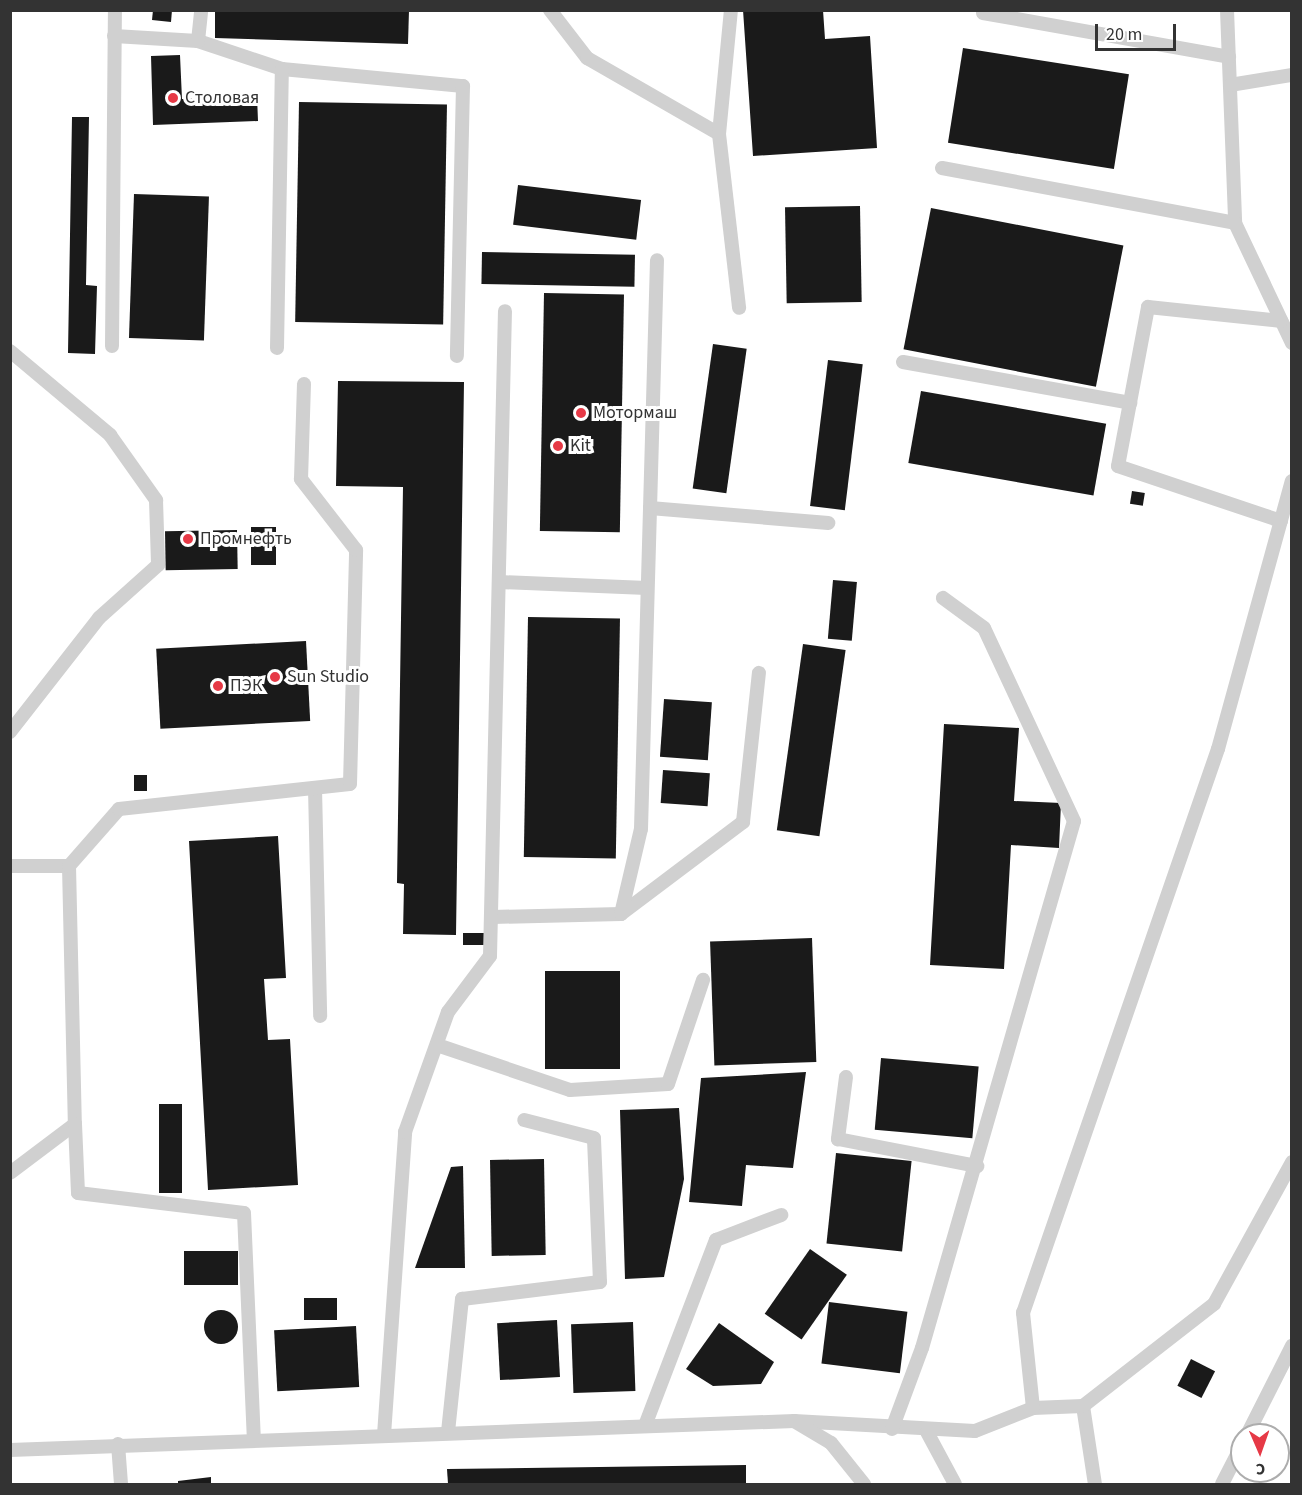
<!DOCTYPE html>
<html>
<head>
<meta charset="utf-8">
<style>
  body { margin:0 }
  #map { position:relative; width:1302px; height:1495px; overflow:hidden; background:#fff; font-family:"Source Sans 3",sans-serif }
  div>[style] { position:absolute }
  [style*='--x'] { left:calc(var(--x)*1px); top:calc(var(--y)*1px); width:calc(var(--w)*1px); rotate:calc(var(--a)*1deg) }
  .building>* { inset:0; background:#1a1a1a; transform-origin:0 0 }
  .round { border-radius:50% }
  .service>* { height:14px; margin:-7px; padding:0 7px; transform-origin:7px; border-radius:7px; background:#d0d0d0 }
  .dots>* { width:16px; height:16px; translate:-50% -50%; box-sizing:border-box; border:3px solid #fff; border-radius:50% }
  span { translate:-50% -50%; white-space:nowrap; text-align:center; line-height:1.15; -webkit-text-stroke:6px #fff; paint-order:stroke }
  .poi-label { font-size:18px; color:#333 }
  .left { translate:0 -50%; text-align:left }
  .frame { position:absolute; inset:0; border:12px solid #333; pointer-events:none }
  .north { position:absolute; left:1230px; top:1423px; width:60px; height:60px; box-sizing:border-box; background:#fff; border:2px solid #adadad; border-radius:50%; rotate:178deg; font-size:16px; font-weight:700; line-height:24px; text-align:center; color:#333 }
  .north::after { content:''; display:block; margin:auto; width:21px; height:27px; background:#e63946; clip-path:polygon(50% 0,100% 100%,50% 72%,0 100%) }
  .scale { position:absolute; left:1095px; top:24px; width:81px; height:27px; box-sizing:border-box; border:3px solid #333; border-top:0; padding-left:8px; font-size:18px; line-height:21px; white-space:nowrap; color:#333; -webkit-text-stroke:4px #fff; paint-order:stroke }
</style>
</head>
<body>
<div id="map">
  <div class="building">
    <div style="clip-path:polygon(153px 10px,172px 10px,171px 22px,152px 20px)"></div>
    <div style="clip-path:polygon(215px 10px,409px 10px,408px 44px,215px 38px)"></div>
    <div style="clip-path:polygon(743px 10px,823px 10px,825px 39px,870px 36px,877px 148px,753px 156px)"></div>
    <div style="left:963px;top:48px;width:168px;height:96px;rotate:9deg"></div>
    <div style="clip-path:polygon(180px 55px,182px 99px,257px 96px,258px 121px,153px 125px,151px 56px)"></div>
    <div style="left:299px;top:102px;width:148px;height:220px;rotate:1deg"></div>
    <div style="clip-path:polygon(72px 117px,89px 117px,86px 285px,97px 286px,95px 354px,68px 353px)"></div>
    <div style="left:518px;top:185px;width:124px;height:40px;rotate:7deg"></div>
    <div style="left:134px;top:194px;width:75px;height:144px;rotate:2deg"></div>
    <div style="left:860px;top:206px;width:96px;height:75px;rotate:89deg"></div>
    <div style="left:931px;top:208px;width:196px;height:144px;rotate:11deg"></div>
    <div style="left:482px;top:252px;width:153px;height:32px;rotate:1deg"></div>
    <div style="left:544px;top:293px;width:80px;height:238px;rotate:1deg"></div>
    <div style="left:713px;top:344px;width:34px;height:146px;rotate:8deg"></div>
    <div style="left:828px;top:360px;width:35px;height:147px;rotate:7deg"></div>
    <div style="clip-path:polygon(338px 381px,464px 382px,456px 935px,403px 934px,404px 884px,397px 883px,403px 487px,336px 486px)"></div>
    <div style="left:921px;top:391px;width:188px;height:73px;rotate:10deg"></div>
    <div style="left:1132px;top:491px;width:13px;height:13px;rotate:9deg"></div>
    <div style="left:251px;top:527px;width:25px;height:38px"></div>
    <div style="left:237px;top:530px;width:39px;height:72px;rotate:89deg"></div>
    <div style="left:833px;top:580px;width:24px;height:59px;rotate:5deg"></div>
    <div style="left:528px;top:617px;width:92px;height:240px;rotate:1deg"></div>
    <div style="left:306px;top:641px;width:80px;height:150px;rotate:87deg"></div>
    <div style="left:803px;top:644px;width:43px;height:188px;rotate:8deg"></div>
    <div style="left:664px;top:699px;width:48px;height:58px;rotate:4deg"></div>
    <div style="clip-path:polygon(944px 724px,1019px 728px,1014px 801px,1061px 803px,1059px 848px,1011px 845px,1004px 969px,930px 965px)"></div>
    <div style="left:663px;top:770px;width:47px;height:33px;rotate:4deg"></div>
    <div style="left:134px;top:775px;width:13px;height:16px"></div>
    <div style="clip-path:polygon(278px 836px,286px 978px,264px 979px,268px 1040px,290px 1039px,298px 1185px,208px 1190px,189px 841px)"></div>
    <div style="left:463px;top:933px;width:22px;height:12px"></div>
    <div style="left:812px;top:938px;width:124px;height:102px;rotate:88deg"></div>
    <div style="left:545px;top:971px;width:75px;height:98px"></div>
    <div style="left:881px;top:1058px;width:98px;height:72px;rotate:5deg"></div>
    <div style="clip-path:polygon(806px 1072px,793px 1168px,746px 1165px,742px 1206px,689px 1202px,701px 1078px)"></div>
    <div style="left:159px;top:1104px;width:23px;height:89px"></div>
    <div style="clip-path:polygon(679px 1108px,684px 1179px,664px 1277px,625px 1279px,620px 1110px)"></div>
    <div style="left:836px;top:1153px;width:76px;height:91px;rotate:6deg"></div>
    <div style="left:544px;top:1159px;width:96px;height:54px;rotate:89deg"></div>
    <div style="clip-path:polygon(463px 1166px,465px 1268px,415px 1268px,451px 1167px)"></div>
    <div style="left:810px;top:1249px;width:45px;height:79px;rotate:35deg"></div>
    <div style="left:184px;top:1251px;width:54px;height:34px"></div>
    <div style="left:337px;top:1298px;width:22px;height:33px;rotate:90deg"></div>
    <div style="left:829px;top:1302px;width:79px;height:62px;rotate:7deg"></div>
    <div class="round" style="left:204px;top:1310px;width:34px;height:34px"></div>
    <div style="left:557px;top:1320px;width:57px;height:60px;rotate:87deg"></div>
    <div style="left:633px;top:1322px;width:69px;height:62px;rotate:88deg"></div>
    <div style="clip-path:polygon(719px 1323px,774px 1362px,761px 1384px,713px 1386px,686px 1369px)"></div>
    <div style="left:356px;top:1326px;width:61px;height:82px;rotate:87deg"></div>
    <div style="left:1191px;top:1359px;width:27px;height:30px;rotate:27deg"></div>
    <div style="clip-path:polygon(746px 1465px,746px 1484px,448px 1484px,447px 1469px)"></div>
    <div style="clip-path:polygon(211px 1477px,211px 1484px,178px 1484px,178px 1481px)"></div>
  </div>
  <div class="service">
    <div style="--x:550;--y:10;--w:61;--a:52.4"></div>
    <div style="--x:587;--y:58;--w:152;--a:29.9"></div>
    <div style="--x:719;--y:134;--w:175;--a:83.4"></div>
    <div style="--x:1227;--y:10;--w:213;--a:87.8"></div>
    <div style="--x:1235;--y:223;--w:133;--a:64.6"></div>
    <div style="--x:983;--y:13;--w:250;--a:10.1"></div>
    <div style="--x:114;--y:36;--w:84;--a:3.4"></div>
    <div style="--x:198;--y:41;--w:89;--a:18.4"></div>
    <div style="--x:282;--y:69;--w:182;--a:5.4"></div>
    <div style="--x:463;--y:86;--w:270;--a:91.3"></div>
    <div style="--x:198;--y:41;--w:31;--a:-84"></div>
    <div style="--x:1230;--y:85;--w:63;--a:-9.2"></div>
    <div style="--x:719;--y:134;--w:125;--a:-84.5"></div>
    <div style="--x:942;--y:168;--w:298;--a:10.6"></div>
    <div style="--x:112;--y:346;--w:336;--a:-89.5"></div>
    <div style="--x:277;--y:348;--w:279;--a:-89"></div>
    <div style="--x:10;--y:351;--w:131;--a:40"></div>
    <div style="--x:110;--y:435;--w:80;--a:54.7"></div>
    <div style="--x:156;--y:500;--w:65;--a:88.2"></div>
    <div style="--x:158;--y:565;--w:79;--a:138.1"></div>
    <div style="--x:99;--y:618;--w:145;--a:128"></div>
    <div style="--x:903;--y:362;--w:231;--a:10.2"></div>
    <div style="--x:650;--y:508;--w:179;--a:4.8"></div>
    <div style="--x:1281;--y:521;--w:172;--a:-161.4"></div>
    <div style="--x:1118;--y:466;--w:162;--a:-79.3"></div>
    <div style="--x:1148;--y:307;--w:134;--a:6"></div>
    <div style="--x:499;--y:582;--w:148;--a:2.3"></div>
    <div style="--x:315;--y:788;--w:228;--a:88.7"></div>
    <div style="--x:10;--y:866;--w:59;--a:0"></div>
    <div style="--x:69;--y:866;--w:258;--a:88.7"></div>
    <div style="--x:75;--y:1124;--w:81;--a:143"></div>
    <div style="--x:69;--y:866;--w:76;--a:-48.7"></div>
    <div style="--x:119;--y:809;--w:232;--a:-6.2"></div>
    <div style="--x:350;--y:784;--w:234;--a:-88.5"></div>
    <div style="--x:356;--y:550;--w:90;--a:-127.8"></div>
    <div style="--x:301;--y:479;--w:95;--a:-88.2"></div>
    <div style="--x:621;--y:914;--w:153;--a:-37"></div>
    <div style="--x:743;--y:822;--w:150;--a:-83.9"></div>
    <div style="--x:493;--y:917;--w:128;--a:-1.3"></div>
    <div style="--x:621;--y:914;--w:87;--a:-76.8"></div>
    <div style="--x:641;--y:829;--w:569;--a:-88.39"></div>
    <div style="--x:437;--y:1045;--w:140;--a:18.7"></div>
    <div style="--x:570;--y:1090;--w:98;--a:-3.5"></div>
    <div style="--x:668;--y:1084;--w:110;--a:-71.4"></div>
    <div style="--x:846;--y:1077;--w:63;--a:97.4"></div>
    <div style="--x:838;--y:1139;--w:142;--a:11"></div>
    <div style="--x:75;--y:1124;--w:69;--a:87.5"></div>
    <div style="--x:78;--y:1193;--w:167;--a:6.9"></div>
    <div style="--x:244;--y:1213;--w:227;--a:87.5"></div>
    <div style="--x:1083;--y:1406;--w:79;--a:81.3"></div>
    <div style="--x:1033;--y:1408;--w:50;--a:-2.3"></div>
    <div style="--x:1083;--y:1406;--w:166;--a:-37.9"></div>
    <div style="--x:1214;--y:1304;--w:162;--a:-61.2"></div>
    <div style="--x:794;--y:1421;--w:181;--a:3.2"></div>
    <div style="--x:975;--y:1431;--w:62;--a:-21.6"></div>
    <div style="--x:1033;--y:1408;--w:96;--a:-96"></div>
    <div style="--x:1023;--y:1313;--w:597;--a:-70.93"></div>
    <div style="--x:1218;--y:749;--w:278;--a:-74.6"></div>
    <div style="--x:646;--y:1423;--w:196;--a:-69.1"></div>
    <div style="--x:716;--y:1240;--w:70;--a:-21"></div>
    <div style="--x:892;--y:1429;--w:86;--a:-69.7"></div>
    <div style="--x:922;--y:1348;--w:548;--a:-73.91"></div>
    <div style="--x:1074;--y:821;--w:213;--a:-115"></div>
    <div style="--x:984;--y:628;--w:51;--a:-143.8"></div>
    <div style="--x:448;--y:1432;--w:134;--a:-84"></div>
    <div style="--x:462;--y:1299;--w:139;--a:-7"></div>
    <div style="--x:600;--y:1282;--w:144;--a:-92.4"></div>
    <div style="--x:594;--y:1138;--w:72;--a:-165.6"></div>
    <div style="--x:927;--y:1432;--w:59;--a:61.7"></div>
    <div style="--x:384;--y:1435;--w:304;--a:-86"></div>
    <div style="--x:405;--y:1132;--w:127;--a:-70.3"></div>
    <div style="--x:448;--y:1012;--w:70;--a:-53.1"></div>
    <div style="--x:490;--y:956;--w:645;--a:-88.67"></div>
    <div style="--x:1247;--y:1435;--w:100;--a:-63.2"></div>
    <div style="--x:118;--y:1444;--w:40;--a:85.7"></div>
    <div style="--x:10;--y:1450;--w:785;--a:-2.12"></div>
    <div style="--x:794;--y:1421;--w:43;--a:30.7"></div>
    <div style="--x:831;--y:1443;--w:53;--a:51.2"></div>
    <div style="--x:1222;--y:1484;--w:44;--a:-62.9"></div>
  </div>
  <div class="dots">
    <div style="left:173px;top:98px;background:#e63946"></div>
    <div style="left:581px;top:413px;background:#e63946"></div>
    <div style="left:558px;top:446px;background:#e63946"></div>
    <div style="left:188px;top:539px;background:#e63946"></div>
    <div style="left:275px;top:677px;background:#e63946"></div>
    <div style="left:218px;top:686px;background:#e63946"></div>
  </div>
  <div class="poi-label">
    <span class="left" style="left:185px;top:98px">Столовая</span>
    <span class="left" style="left:593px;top:413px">Мотормаш</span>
    <span class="left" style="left:570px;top:446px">Kit</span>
    <span class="left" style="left:200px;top:539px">Промнефть</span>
    <span class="left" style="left:287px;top:677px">Sun Studio</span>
    <span class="left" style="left:230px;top:686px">ПЭК</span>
  </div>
  <div class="frame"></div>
  <div class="north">С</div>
  <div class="scale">20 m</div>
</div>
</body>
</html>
